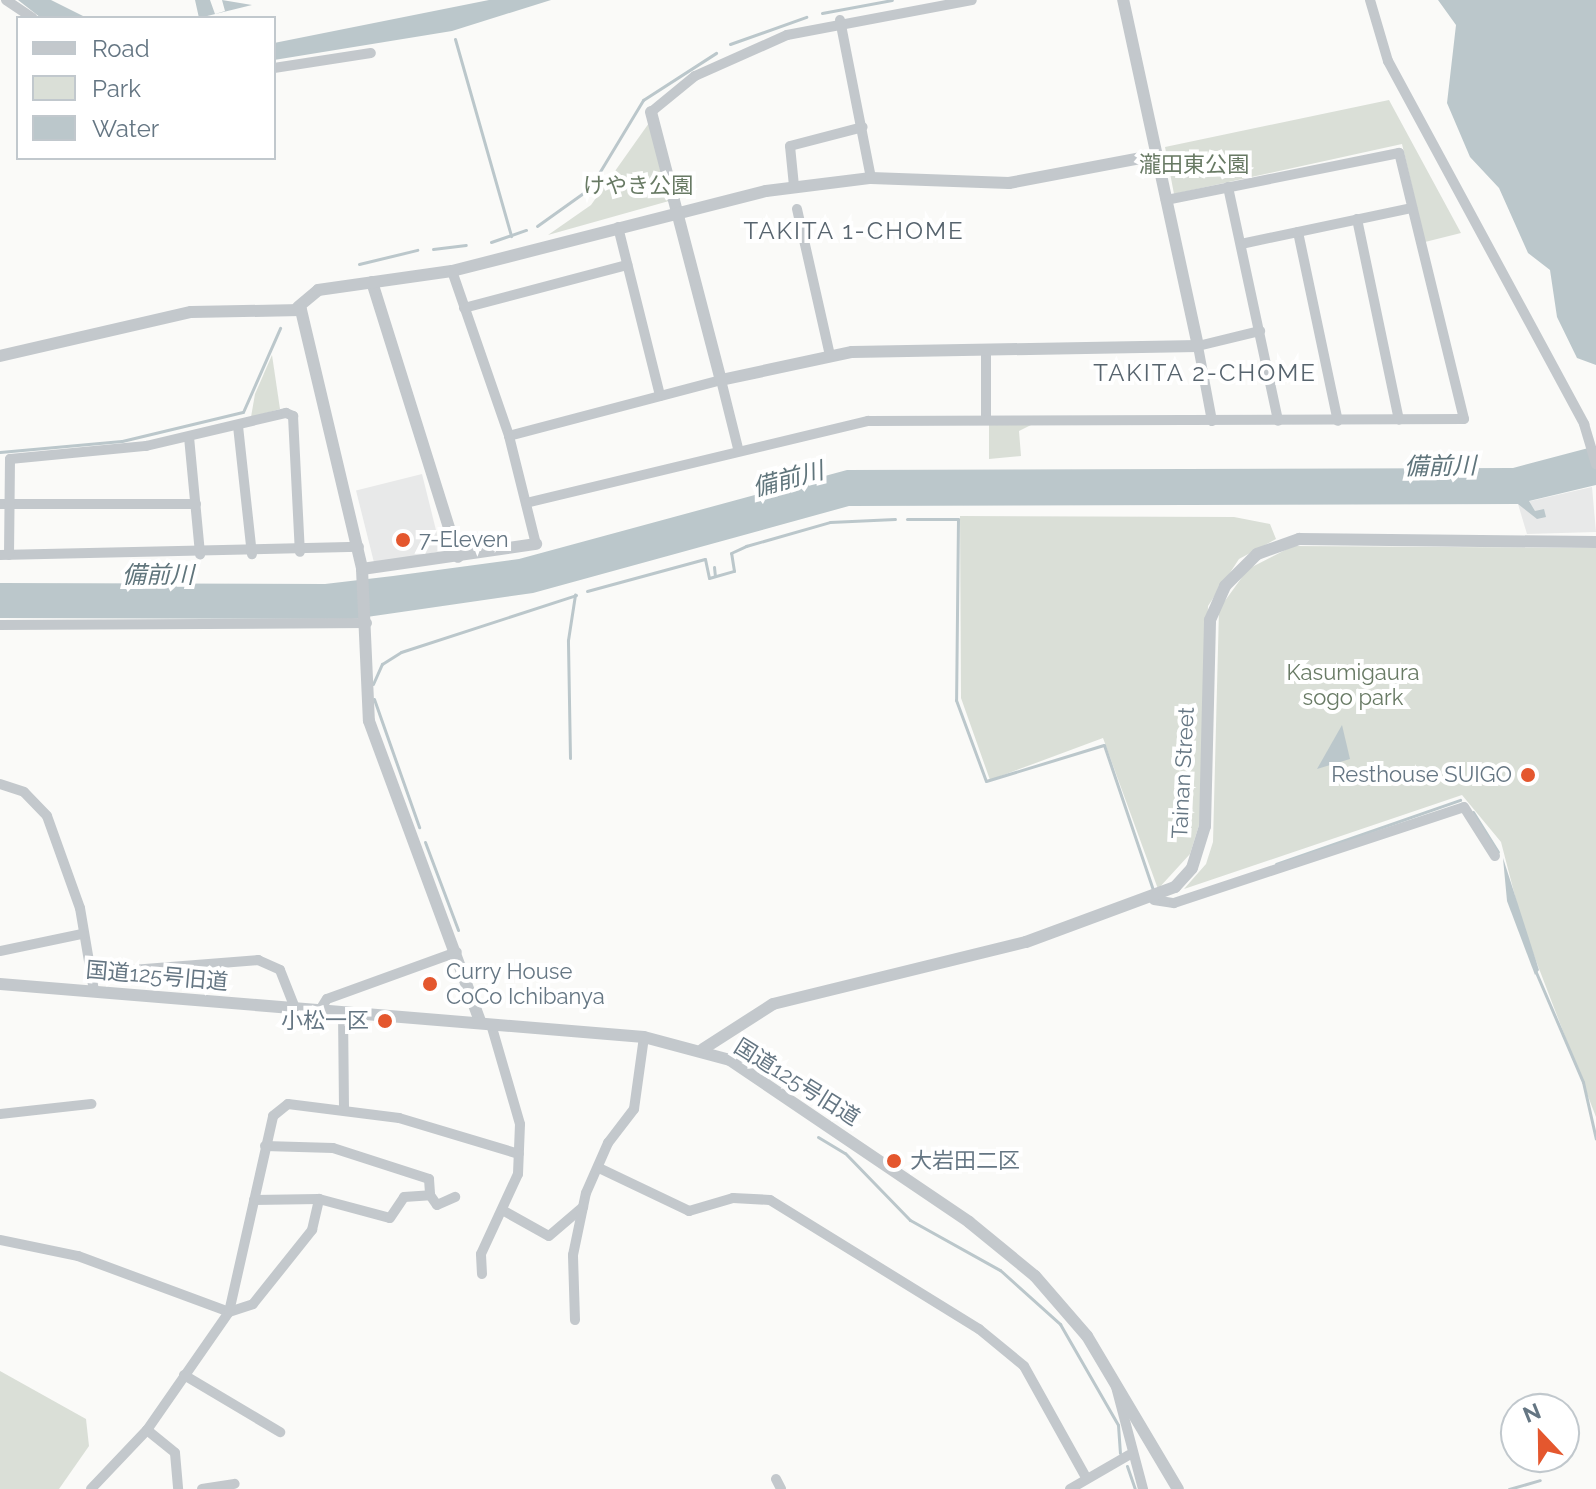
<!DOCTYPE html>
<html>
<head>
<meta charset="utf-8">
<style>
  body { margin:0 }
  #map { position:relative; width:1596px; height:1489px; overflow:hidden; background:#fafaf8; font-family:Raleway,"Noto Sans JP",sans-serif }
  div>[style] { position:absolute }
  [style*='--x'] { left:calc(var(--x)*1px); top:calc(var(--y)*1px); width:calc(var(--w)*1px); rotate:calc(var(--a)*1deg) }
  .built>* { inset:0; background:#e8e9e9; transform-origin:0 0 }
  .green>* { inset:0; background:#dadfd7 }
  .water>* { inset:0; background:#bbc7cb }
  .stream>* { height:3px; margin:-1.5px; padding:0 1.5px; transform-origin:1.5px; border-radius:1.5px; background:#bbc7cb }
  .minor>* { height:10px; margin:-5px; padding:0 5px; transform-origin:5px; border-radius:5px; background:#c3c8cc }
  .tertiary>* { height:12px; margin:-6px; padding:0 6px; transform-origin:6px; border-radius:6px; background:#c3c8cc }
  .dots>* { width:22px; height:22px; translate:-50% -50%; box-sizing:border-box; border:4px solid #fff; border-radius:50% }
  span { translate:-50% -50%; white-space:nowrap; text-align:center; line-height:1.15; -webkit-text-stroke:8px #fff; paint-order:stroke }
  .park-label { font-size:22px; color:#687a64 }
  .poi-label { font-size:22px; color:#657683 }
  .left { translate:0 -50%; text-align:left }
  .right { translate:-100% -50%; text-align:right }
  .street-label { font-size:22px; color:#657683 }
  .neighbourhood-label { font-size:24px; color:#57646e; letter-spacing:2px }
  .water-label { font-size:24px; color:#60757c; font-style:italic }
  .legend { position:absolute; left:16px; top:16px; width:260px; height:144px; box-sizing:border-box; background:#fff; border:2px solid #c1c8cd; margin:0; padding:10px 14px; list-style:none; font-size:24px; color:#657683 }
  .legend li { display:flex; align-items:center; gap:16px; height:40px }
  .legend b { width:40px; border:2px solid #c1c8cd }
  .north { position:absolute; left:1500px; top:1393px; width:80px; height:80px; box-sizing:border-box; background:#fff; border:2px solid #c1c8cd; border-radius:50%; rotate:338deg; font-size:22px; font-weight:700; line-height:32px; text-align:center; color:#657683 }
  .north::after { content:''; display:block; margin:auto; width:28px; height:36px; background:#e4572e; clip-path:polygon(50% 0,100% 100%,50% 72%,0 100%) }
</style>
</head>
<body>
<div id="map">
  <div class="built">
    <div style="left:422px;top:474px;width:79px;height:68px;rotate:76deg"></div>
    <div style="clip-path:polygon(1592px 487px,1596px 532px,1527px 534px,1518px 504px)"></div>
  </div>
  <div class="green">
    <div style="clip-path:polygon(1389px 100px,1461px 233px,1425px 242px,1402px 144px,1174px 194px,1165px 147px)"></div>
    <div style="clip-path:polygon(649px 123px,669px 201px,548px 235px,591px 205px)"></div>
    <div style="clip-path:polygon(272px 355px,280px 409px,251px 417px,255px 394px)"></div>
    <div style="clip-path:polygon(989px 422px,1033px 424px,1019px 431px,1021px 456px,989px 459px)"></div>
    <div style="clip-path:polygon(960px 516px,1234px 517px,1270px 524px,1276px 539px,1239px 559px,1208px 606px,1200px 822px,1190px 854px,1158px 889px,1103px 738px,990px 780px,961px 698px)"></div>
    <div style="clip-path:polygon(1293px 546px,1596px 548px,1596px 1117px,1523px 927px,1501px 842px,1462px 795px,1184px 889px,1206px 864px,1213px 842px,1219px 609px,1248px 569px)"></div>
    <div style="clip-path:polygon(0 1371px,86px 1419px,89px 1446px,59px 1489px,0 1489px)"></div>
  </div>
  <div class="water">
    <div style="clip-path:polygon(18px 0,51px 0,87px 18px,41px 18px)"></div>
    <div style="clip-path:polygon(195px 0,210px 0,215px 14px,225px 11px,222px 0,252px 5px,199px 18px)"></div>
    <div style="clip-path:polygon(489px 0,551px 0,452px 31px,274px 60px,274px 43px)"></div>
    <div style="clip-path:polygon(1438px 0,1596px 0,1596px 365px,1577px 358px,1557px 317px,1550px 270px,1528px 253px,1499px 188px,1470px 157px,1447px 103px,1456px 25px)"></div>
    <div style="clip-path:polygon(1596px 446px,1596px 485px,1529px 501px,1535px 511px,1544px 509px,1546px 517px,1537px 519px,1518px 504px,849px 506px,533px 593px,353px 619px,0 618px,0 583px,325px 584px,393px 576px,519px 559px,847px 470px,1513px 468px)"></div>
    <div style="clip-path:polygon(1342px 725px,1350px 759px,1317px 769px)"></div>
    <div style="clip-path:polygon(1503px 858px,1539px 970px,1535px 975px,1507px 901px)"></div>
  </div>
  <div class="stream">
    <div style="--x:822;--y:13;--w:71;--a:-10.5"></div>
    <div style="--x:455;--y:39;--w:205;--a:74.1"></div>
    <div style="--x:730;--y:44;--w:81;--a:-19.6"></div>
    <div style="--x:537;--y:226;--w:65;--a:-35.6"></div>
    <div style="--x:590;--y:188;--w:103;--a:-58.9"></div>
    <div style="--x:643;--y:100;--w:87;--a:-32.8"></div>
    <div style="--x:491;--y:242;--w:37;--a:-19"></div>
    <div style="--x:433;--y:249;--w:33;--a:-7"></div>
    <div style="--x:359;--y:264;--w:60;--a:-13.6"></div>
    <div style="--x:0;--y:452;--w:122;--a:-5.2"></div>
    <div style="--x:122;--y:441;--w:124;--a:-13.5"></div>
    <div style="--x:243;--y:412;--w:92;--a:-66.2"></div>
    <div style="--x:907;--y:519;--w:51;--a:0"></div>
    <div style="--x:958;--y:519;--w:181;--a:90.6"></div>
    <div style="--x:956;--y:700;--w:86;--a:69.7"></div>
    <div style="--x:986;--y:781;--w:123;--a:-17"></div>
    <div style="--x:1104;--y:745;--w:153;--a:71.3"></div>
    <div style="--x:714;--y:567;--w:9;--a:84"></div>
    <div style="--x:587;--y:591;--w:122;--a:-15.2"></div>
    <div style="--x:705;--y:559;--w:19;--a:78"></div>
    <div style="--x:709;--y:578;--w:26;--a:-16"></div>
    <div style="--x:734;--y:571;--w:18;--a:-99"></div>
    <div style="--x:731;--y:553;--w:17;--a:-25"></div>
    <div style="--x:746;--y:546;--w:87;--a:-15.9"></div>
    <div style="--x:830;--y:522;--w:65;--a:-2.6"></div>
    <div style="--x:373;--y:684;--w:22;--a:-66"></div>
    <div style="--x:382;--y:664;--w:22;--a:-32"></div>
    <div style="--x:401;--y:652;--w:184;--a:-18"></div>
    <div style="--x:374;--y:699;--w:136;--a:70.6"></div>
    <div style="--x:570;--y:758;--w:118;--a:-91"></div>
    <div style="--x:568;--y:640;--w:46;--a:-81.2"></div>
    <div style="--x:1473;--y:812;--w:47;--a:58"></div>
    <div style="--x:425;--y:842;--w:94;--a:69.4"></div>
    <div style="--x:1276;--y:864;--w:195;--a:-19.2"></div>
    <div style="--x:1535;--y:970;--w:122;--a:66.8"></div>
    <div style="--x:1583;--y:1082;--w:58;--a:77.2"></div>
    <div style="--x:818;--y:1137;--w:31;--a:31"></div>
    <div style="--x:845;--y:1153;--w:93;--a:45.9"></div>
    <div style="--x:910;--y:1220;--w:103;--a:29.1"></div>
    <div style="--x:1000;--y:1270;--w:81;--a:42"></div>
    <div style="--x:1060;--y:1324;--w:116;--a:60.1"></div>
    <div style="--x:1118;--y:1425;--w:28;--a:86"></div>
    <div style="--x:1127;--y:1466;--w:24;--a:71"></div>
    <div style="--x:1509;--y:1489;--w:32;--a:-16"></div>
  </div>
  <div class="minor">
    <div style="--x:6;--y:0;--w:32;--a:34"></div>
    <div style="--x:1370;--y:0;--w:64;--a:73.6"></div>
    <div style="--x:1388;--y:61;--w:413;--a:61.6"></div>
    <div style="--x:1584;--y:424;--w:42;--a:73.3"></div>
    <div style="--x:840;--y:20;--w:161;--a:78.9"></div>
    <div style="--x:274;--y:68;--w:98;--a:-8.8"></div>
    <div style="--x:651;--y:112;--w:57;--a:-39.3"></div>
    <div style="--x:695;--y:76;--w:101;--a:-24"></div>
    <div style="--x:787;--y:35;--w:188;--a:-10.7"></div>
    <div style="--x:794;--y:186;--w:40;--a:-95.7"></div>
    <div style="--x:790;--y:146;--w:75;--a:-14.6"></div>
    <div style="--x:1228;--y:187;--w:239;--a:77.9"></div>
    <div style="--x:797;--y:209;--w:150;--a:77.3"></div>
    <div style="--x:1357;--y:219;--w:205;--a:78.2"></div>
    <div style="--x:618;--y:227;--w:174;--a:76"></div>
    <div style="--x:1298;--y:232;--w:193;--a:78.1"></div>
    <div style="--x:1241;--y:244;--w:175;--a:-11.9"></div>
    <div style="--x:452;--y:271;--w:175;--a:70.9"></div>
    <div style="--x:509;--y:436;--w:111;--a:76"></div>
    <div style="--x:464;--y:308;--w:169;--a:-14.8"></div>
    <div style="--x:986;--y:420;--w:69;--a:-90"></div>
    <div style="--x:1212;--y:421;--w:76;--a:-100.6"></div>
    <div style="--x:1198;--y:346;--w:64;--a:-13.6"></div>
    <div style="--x:238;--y:426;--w:129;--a:83.8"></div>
    <div style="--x:509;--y:436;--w:219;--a:-14.8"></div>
    <div style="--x:721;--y:380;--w:70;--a:76"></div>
    <div style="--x:189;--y:437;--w:118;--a:84.6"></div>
    <div style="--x:526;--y:503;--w:352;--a:-13.5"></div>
    <div style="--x:868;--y:421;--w:596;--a:-0.19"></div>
    <div style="--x:1464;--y:419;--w:274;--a:-103.7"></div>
    <div style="--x:1399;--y:153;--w:238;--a:168.6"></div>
    <div style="--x:0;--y:504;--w:196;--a:0"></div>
    <div style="--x:0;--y:555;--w:359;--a:-1.3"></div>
    <div style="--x:9;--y:555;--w:96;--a:-89.4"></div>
    <div style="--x:10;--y:459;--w:137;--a:-5.5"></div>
    <div style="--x:146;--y:446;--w:144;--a:-13.3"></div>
    <div style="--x:286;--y:413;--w:8;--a:23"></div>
    <div style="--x:293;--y:416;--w:136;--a:87.1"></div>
    <div style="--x:0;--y:625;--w:367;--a:-0.3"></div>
    <div style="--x:0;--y:784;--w:25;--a:18"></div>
    <div style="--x:24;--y:792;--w:33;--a:46"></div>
    <div style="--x:47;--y:816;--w:98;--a:70.3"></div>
    <div style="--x:80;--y:908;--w:84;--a:80.4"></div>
    <div style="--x:1154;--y:900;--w:20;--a:9"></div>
    <div style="--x:1174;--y:903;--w:305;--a:-18.3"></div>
    <div style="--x:1464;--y:807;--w:58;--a:57.7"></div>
    <div style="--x:0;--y:951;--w:84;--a:-11.7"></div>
    <div style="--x:94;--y:973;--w:165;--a:-4.5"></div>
    <div style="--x:258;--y:960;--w:24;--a:24"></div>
    <div style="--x:280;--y:970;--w:41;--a:68.5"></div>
    <div style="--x:320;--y:1010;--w:13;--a:-58"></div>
    <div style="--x:327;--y:999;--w:138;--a:-19.9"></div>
    <div style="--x:343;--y:1012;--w:96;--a:89.4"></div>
    <div style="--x:0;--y:1114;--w:92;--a:-6.3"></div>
    <div style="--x:265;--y:1146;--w:68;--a:1.7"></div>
    <div style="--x:333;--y:1148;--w:101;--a:17.9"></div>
    <div style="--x:429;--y:1179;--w:16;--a:86"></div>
    <div style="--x:599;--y:1168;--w:100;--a:25.5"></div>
    <div style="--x:689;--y:1211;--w:46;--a:-16.5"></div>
    <div style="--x:733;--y:1198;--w:37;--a:3"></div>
    <div style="--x:770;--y:1200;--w:246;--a:31.7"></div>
    <div style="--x:979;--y:1329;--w:58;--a:39.4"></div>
    <div style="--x:1024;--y:1366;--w:129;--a:60.9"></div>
    <div style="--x:254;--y:1200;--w:65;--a:-0.9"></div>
    <div style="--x:319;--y:1199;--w:73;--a:15"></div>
    <div style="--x:390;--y:1218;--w:25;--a:-56"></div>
    <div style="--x:404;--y:1197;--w:26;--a:-4"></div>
    <div style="--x:430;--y:1195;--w:12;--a:55"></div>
    <div style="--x:437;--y:1205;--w:20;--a:-24"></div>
    <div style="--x:504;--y:1211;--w:51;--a:29.1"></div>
    <div style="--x:549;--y:1236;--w:45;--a:-40.5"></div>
    <div style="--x:0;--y:1240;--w:80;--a:11.6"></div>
    <div style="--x:78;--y:1256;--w:161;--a:20.3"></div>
    <div style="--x:229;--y:1312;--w:25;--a:-18"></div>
    <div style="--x:253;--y:1304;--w:95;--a:-51.4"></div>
    <div style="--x:312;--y:1230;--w:32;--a:-77"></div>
    <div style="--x:482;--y:1274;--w:20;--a:-93"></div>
    <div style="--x:481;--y:1254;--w:88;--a:-65.2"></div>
    <div style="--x:518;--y:1174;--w:50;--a:-87.7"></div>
    <div style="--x:520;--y:1124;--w:104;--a:-106.2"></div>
    <div style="--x:575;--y:1320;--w:65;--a:-91.8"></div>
    <div style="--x:573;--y:1255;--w:63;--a:-78.2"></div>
    <div style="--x:586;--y:1193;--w:55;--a:-66.3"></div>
    <div style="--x:608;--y:1143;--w:43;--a:-52.6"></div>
    <div style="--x:634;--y:1109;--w:73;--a:-82.1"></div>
    <div style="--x:184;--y:1375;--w:112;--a:30.7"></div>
    <div style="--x:1115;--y:1383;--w:110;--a:75.2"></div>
    <div style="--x:147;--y:1430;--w:36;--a:39"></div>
    <div style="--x:175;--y:1453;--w:36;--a:85"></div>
    <div style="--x:776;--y:1479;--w:11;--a:63"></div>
    <div style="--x:91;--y:1489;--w:81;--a:-46.5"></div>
    <div style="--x:147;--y:1430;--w:144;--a:-55.2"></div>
    <div style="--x:229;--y:1312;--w:201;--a:-77.3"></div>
    <div style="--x:273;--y:1116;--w:19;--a:-39"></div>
    <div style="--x:288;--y:1104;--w:112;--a:7.2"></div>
    <div style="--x:399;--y:1118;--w:125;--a:16.7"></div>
    <div style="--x:202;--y:1489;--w:33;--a:-9"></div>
    <div style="--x:1070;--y:1489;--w:68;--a:-30"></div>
  </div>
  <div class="tertiary">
    <div style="--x:651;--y:112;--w:277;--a:75.4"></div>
    <div style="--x:721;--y:380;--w:134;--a:-12.1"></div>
    <div style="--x:852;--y:352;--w:346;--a:-1"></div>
    <div style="--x:1198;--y:346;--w:354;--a:-102.2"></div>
    <div style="--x:372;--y:282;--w:288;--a:72.6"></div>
    <div style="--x:298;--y:307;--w:26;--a:-40"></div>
    <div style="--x:318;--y:290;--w:135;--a:-8.1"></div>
    <div style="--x:452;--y:271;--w:324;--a:-14.3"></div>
    <div style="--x:766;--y:191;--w:106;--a:-7.1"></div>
    <div style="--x:871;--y:178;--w:138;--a:2.1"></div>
    <div style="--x:1009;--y:183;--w:151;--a:-10.7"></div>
    <div style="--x:0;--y:356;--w:196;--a:-13"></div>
    <div style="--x:191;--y:312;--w:110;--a:-1"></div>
    <div style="--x:301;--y:310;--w:266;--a:76.7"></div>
    <div style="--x:362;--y:569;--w:152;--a:87.4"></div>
    <div style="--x:369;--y:721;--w:322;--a:69.7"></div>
    <div style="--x:362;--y:569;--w:176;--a:-8.2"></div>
    <div style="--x:0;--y:984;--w:646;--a:4.7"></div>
    <div style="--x:644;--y:1037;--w:89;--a:15"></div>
    <div style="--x:730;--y:1060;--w:289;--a:34.1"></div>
    <div style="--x:969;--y:1222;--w:85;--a:39.3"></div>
    <div style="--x:1035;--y:1276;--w:79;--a:49.1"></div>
    <div style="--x:1087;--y:1336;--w:178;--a:59.3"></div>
    <div style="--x:703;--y:1049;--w:83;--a:-32.7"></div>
    <div style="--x:773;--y:1004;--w:260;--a:-13.8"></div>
    <div style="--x:1026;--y:942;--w:159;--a:-20.3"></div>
    <div style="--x:1175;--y:887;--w:25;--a:-48"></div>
    <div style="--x:1192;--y:868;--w:44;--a:-72.8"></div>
    <div style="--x:1205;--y:826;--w:206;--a:-88.6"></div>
    <div style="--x:1210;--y:620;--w:37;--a:-66"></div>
    <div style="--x:1225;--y:586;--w:45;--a:-45"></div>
    <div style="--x:1257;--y:554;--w:45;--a:-19.7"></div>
    <div style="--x:1299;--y:539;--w:297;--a:0.6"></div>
  </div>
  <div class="dots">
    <div style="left:403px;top:540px;background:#e4572e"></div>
    <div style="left:1528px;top:775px;background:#e4572e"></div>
    <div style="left:430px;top:984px;background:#e4572e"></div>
    <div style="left:385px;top:1021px;background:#e4572e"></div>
    <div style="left:894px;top:1161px;background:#e4572e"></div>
  </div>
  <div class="park-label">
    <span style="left:1194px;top:165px">瀧田東公園</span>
    <span style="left:638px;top:186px">けやき公園</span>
    <span style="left:1353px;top:685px">Kasumigaura<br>sogo park</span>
  </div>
  <div class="poi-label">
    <span class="left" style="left:419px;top:540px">7-Eleven</span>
    <span class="right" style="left:1512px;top:775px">Resthouse SUIGO</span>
    <span class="left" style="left:446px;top:984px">Curry House<br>CoCo Ichibanya</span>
    <span class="right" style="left:369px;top:1021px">小松一区</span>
    <span class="left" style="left:910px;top:1161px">大岩田二区</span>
  </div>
  <div class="street-label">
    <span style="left:1183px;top:773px;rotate:-87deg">Tainan Street</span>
    <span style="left:157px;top:976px;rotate:5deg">国道125号旧道</span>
    <span style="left:797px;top:1082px;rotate:32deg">国道125号旧道</span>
  </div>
  <div class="neighbourhood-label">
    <span style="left:854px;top:231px">TAKITA 1-CHOME</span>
    <span style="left:1205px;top:373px">TAKITA 2-CHOME</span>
  </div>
  <div class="water-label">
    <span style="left:1440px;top:466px;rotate:-1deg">備前川</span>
    <span style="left:788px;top:479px;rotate:-15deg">備前川</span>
    <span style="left:158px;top:575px">備前川</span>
  </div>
  <ul class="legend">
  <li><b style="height:10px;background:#c3c8cc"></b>Road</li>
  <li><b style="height:22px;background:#dadfd7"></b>Park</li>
  <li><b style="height:22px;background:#bbc7cb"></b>Water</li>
  </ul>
  <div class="north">N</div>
</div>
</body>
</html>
